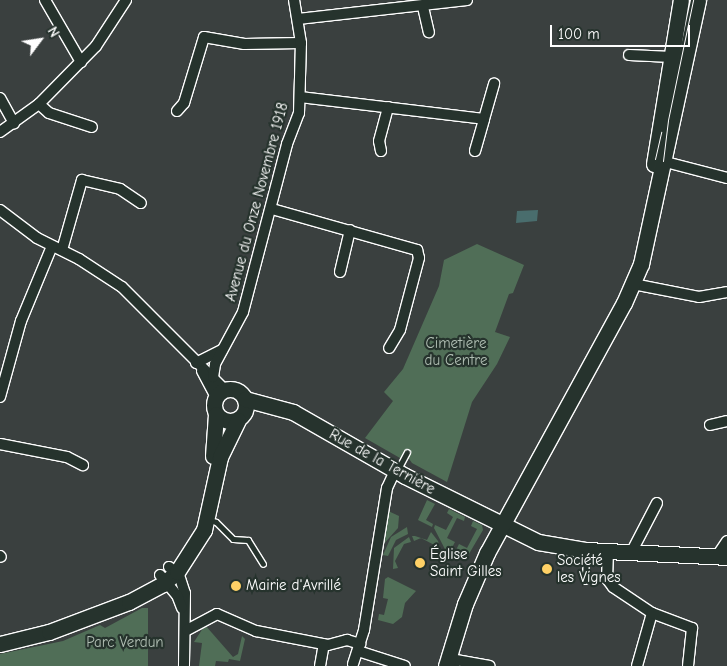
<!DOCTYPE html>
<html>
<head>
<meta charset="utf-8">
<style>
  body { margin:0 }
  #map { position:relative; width:727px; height:666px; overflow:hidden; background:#3a403f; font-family:"Comic Neue",sans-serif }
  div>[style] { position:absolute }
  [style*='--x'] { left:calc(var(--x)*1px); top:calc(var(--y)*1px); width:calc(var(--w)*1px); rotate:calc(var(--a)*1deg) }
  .green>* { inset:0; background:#506e57 }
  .water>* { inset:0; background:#496d6d }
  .roads { filter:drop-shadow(1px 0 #fff) drop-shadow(-1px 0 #fff) drop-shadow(0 1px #fff) drop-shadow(0 -1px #fff) }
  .lane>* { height:5px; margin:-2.5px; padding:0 2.5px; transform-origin:2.5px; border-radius:2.5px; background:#26332d }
  .street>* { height:10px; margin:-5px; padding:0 5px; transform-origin:5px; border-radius:5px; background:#26332d }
  .secondary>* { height:15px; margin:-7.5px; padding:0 7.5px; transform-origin:7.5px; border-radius:7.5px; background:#26332d }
  .secondary>.ring { margin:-7.5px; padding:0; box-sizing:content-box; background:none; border:15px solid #26332d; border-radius:50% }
  .tram>* { height:1px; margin:-0.5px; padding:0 0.5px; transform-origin:0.5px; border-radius:0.5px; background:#fff }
  .dots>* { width:14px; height:14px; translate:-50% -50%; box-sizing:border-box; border:2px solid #26332d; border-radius:50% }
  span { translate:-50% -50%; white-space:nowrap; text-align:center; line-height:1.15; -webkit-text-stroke:4.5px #26332d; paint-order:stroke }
  .street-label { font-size:15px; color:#fff }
  .park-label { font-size:15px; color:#b0beb3 }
  .poi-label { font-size:15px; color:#fff }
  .left { translate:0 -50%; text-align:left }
  .north { position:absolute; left:15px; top:15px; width:50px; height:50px; -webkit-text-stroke:4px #26332d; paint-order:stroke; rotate:59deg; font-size:14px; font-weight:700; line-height:20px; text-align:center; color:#fff }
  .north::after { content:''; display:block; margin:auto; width:18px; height:22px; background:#fff; clip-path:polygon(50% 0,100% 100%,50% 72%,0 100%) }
  .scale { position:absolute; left:550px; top:25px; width:140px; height:22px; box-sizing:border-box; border:2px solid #fff; border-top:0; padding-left:6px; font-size:15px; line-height:18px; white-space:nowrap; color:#fff; -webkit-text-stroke:4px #26332d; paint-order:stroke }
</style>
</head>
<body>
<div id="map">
  <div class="green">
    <div style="clip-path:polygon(477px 244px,524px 265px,513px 293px,509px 294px,495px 332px,510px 337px,497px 364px,472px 402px,447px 482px,412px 463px,407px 456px,400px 458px,365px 438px,393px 401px,384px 392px,403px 369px,439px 286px,444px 260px)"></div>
    <div style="clip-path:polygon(427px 500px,435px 504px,426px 520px,433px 524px,432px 527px,418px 520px)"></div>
    <div style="clip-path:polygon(449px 509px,465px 517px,464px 521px,457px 518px,447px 538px,455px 542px,448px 555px,434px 528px,435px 525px,446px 530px,453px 517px,447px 513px)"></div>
    <div style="clip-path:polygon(386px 510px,399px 516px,398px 528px,381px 547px)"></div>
    <div style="clip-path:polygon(473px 521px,482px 525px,483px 530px,466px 559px,454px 554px,459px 544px,467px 548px,477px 529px,471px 526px)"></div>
    <div style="clip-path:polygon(407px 527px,408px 534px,396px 540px,388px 556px,383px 555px,391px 537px)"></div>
    <div style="clip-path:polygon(431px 532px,438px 541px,444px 564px,438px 547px,421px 538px,414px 541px,412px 536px,415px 536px,427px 540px)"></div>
    <div style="clip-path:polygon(409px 537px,411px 542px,404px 544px,395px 561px,398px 568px,393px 569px,394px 548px)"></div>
    <div style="clip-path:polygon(388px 577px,416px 591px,405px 603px,402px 617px,393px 624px,378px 620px,379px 614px,384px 615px,388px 599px,383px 598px,385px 579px)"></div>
    <div style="clip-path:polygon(142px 608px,148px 608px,148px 666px,0 666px,0 654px,63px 641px,100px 625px,105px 628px)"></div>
    <div style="clip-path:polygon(205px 625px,233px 657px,238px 654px,242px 636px,245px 639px,240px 661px,229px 659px,228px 662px,216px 661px,215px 666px,199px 666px,202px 643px,194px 642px)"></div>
  </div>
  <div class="water">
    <div style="clip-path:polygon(538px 210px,537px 221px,516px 223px,517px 211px)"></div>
  </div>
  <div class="roads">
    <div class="lane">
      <div style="--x:398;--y:469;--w:19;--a:-62"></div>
      <div style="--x:207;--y:519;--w:9;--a:18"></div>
      <div style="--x:216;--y:522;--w:24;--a:45"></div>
      <div style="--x:233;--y:539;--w:15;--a:4"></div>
      <div style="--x:248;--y:540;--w:28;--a:58"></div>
      <div style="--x:585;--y:581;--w:30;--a:-88"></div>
    </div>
    <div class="street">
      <div style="--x:45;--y:0;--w:72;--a:59.9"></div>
      <div style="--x:423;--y:7;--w:26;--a:77"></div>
      <div style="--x:298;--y:19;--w:170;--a:-6.4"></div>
      <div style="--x:629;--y:55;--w:43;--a:2.7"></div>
      <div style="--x:300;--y:97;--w:185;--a:6.8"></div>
      <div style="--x:484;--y:119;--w:37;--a:-74"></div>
      <div style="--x:0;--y:98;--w:29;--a:61"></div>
      <div style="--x:39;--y:104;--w:13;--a:42"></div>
      <div style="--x:49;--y:113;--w:45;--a:18"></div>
      <div style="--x:177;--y:111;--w:11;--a:-49"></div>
      <div style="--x:184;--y:103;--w:69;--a:-73.1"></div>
      <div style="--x:204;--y:37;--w:41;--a:9.9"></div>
      <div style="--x:244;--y:44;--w:57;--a:-1"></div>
      <div style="--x:0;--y:132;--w:48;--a:-35.7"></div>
      <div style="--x:39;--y:104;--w:81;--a:-45.5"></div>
      <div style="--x:96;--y:46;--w:55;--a:-56.9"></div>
      <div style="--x:381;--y:151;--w:10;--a:-101"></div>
      <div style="--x:379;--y:141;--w:35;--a:-75"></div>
      <div style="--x:475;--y:151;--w:33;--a:-74"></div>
      <div style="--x:658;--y:160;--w:71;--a:14.6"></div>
      <div style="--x:272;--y:209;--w:151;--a:15.8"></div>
      <div style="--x:417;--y:250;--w:8;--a:76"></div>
      <div style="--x:419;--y:258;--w:74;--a:104.8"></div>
      <div style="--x:400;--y:330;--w:21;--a:121"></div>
      <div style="--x:0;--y:210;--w:46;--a:37.1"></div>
      <div style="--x:37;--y:238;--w:47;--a:26.6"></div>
      <div style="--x:79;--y:259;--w:51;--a:33.1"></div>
      <div style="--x:122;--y:287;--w:146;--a:45"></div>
      <div style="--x:62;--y:250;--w:73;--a:-74.1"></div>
      <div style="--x:82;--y:180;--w:39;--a:13"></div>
      <div style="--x:120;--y:189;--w:25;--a:34"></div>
      <div style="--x:340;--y:272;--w:43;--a:-76.6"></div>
      <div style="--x:633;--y:284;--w:67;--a:11.1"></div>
      <div style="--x:699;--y:297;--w:28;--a:-10"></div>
      <div style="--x:196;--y:363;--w:29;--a:-27"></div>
      <div style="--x:202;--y:371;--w:30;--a:62"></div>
      <div style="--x:213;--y:377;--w:13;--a:-81"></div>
      <div style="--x:215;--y:364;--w:59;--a:-61.7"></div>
      <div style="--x:243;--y:312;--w:174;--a:-75.3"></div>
      <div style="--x:287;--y:144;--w:33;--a:-69"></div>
      <div style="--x:299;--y:113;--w:70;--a:-88.4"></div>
      <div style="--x:301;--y:43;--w:44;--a:-99.2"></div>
      <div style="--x:0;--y:397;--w:79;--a:-74.6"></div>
      <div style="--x:21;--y:321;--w:81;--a:-67.5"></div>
      <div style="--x:710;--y:425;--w:17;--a:-13"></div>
      <div style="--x:0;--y:444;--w:68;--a:11"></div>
      <div style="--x:67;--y:457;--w:18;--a:27"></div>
      <div style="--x:608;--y:551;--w:28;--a:92"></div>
      <div style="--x:607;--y:579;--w:10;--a:53"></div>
      <div style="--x:613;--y:587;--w:47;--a:33.7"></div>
      <div style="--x:652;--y:613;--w:55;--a:105.8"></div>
      <div style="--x:632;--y:551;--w:54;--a:-62.5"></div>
      <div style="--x:0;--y:556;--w:1;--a:45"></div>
      <div style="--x:717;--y:556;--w:18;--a:-56"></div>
      <div style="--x:169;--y:567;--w:13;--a:39"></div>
      <div style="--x:179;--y:575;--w:19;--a:72"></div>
      <div style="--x:185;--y:593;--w:73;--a:90.8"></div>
      <div style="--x:160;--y:575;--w:26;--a:50"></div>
      <div style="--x:177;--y:595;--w:14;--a:69"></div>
      <div style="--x:652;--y:613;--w:43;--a:20.6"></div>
      <div style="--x:692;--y:628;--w:38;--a:96"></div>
      <div style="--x:187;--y:630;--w:34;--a:-28"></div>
      <div style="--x:217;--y:614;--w:43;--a:23.6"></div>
      <div style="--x:256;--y:631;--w:73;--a:11"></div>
      <div style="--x:328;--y:645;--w:20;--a:-15"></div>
      <div style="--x:347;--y:640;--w:14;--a:17"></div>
      <div style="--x:358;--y:651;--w:49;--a:17.7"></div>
      <div style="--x:353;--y:664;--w:36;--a:-72"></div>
      <div style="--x:364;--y:630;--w:144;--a:-80.8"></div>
      <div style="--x:387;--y:488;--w:19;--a:-65"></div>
      <div style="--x:320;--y:666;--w:22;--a:-80"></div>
      <div style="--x:454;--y:666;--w:6;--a:-72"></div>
      <div style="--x:456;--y:660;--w:34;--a:10"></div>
    </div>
    <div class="secondary">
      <div style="--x:654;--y:164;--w:166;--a:-80.7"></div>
      <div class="ring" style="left:214px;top:389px;width:17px;height:17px"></div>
      <div style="--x:245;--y:399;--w:50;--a:15.2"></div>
      <div style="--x:293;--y:412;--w:129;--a:29.7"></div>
      <div style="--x:405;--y:476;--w:148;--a:26.4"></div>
      <div style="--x:538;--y:542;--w:49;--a:9.5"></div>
      <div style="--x:586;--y:550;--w:141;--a:2.8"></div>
      <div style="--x:213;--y:456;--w:42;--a:-85.9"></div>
      <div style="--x:0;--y:644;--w:50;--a:-13.8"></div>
      <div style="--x:49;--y:632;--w:85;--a:-20.6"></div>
      <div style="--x:129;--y:602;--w:38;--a:-28"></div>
      <div style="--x:163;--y:584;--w:18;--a:-41"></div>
      <div style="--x:177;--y:572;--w:50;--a:-57.3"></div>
      <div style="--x:204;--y:530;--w:75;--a:-77.6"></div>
      <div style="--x:220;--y:457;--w:41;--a:-64.1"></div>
      <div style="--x:446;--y:666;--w:65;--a:-73"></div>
      <div style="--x:465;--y:604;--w:56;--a:-66.7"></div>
      <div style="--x:487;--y:553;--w:285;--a:-61.3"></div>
      <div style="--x:624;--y:303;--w:43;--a:-66.4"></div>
      <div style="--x:641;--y:264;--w:270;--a:-77.8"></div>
    </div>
  </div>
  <div class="tram">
    <div style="--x:655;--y:159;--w:28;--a:-77"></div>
    <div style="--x:663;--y:161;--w:41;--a:-83"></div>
    <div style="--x:668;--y:120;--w:123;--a:-78.2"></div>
  </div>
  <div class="dots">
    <div style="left:420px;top:563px;background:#ffd166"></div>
    <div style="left:547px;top:569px;background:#ffd166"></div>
    <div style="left:236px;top:586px;background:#ffd166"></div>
  </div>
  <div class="street-label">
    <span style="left:257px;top:202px;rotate:-75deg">Avenue du Onze Novembre 1918</span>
    <span style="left:382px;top:462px;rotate:29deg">Rue de la Ternière</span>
  </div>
  <div class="park-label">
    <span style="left:456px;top:352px">Cimetière<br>du Centre</span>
    <span style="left:125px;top:643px">Parc Verdun</span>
  </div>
  <div class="poi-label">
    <span class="left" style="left:430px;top:563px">Église<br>Saint Gilles</span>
    <span class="left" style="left:557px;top:569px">Société<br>les Vignes</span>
    <span class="left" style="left:246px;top:586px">Mairie d'Avrillé</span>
  </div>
  <div class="north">N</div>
  <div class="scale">100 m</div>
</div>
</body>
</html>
